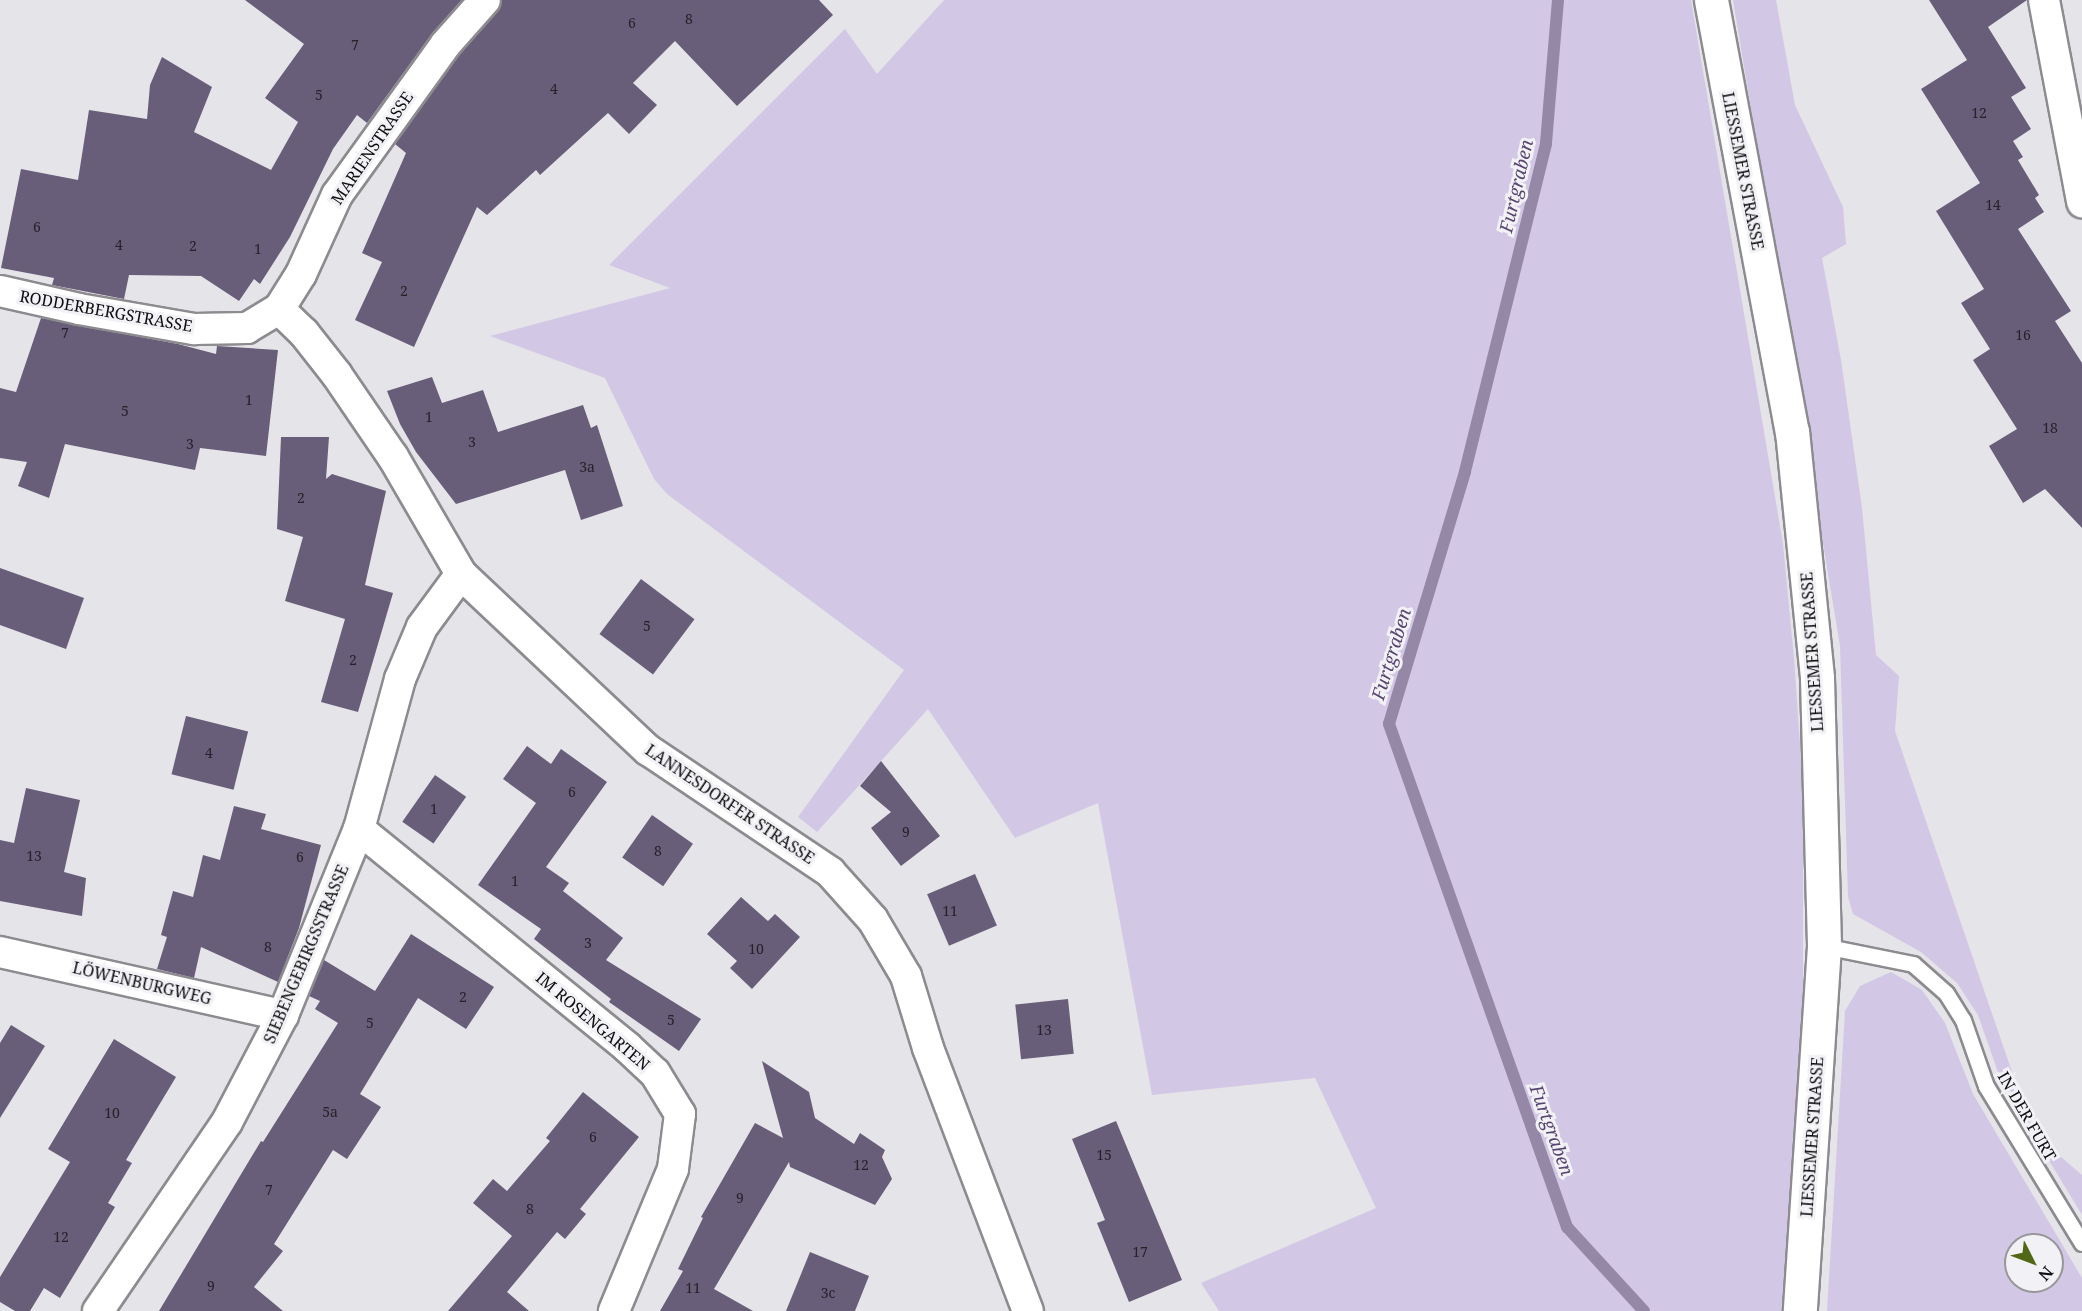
<!DOCTYPE html>
<html>
<head>
<meta charset="utf-8">
<style>
  body { margin:0 }
  #map { position:relative; width:2082px; height:1311px; overflow:hidden; background:#e5e4e8; font-family:"Noto Serif",serif }
  div>[style] { position:absolute }
  [style*='--x'] { left:calc(var(--x)*1px); top:calc(var(--y)*1px); width:calc(var(--w)*1px); rotate:calc(var(--a)*1deg) }
  .green>* { inset:0; background:#d3c7e6 }
  .stream>* { height:12px; margin:-6px; padding:0 6px; transform-origin:6px; border-radius:6px; background:#9488a6 }
  .building>* { inset:0; background:#695e7a; transform-origin:0 0 }
  .roads { filter:drop-shadow(2px 0 #8d8b8f) drop-shadow(-2px 0 #8d8b8f) drop-shadow(0 2px #8d8b8f) drop-shadow(0 -2px #8d8b8f) }
  .service>* { height:15px; margin:-7.5px; padding:0 7.5px; transform-origin:7.5px; border-radius:7.5px; background:#fff }
  .minor>* { height:30px; margin:-15px; padding:0 15px; transform-origin:15px; border-radius:15px; background:#fff }
  .tertiary>* { height:33px; margin:-16.5px; padding:0 16.5px; transform-origin:16.5px; border-radius:16.5px; background:#fff }
  span { translate:-50% -50%; white-space:nowrap; text-align:center; line-height:1.15; -webkit-text-stroke:6px #f2f1f5; paint-order:stroke }
  .number-label { font-size:14px; color:#25222a }
  .number-label span { -webkit-text-stroke-width:0 }
  .street-label { font-size:16px; color:#0e0e0f }
  .water-label { font-size:18px; color:#584471; font-style:italic }
  .north { position:absolute; left:2004px; top:1233px; width:60px; height:60px; box-sizing:border-box; background:#f2f1f5; border:2px solid #979699; border-radius:50%; rotate:132deg; font-size:16px; font-weight:700; line-height:24px; text-align:center; color:#0e0e0f }
  .north::after { content:''; display:block; margin:auto; width:21px; height:27px; background:#526715; clip-path:polygon(50% 0,100% 100%,50% 72%,0 100%) }
</style>
</head>
<body>
<div id="map">
  <div class="green">
    <div style="clip-path:polygon(944px 0,1691px 0,1783px 544px,1794px 658px,1803px 788px,1803px 998px,1782px 1311px,1219px 1311px,1201px 1283px,1376px 1208px,1315px 1078px,1152px 1095px,1098px 803px,1015px 838px,928px 709px,817px 832px,798px 817px,904px 670px,667px 494px,654px 479px,605px 378px,490px 336px,670px 288px,609px 265px,845px 29px,877px 74px)"></div>
    <div style="clip-path:polygon(1733px 0,1776px 0,1795px 105px,1843px 207px,1846px 244px,1822px 258px,1841px 360px,1862px 508px,1876px 655px,1899px 676px,1895px 731px,2033px 1133px,2082px 1175px,2082px 1215px,2001px 1081px,1978px 1015px,1957px 983px,1921px 952px,1853px 914px,1848px 897px,1840px 646px)"></div>
    <div style="clip-path:polygon(evenodd,1891px 972px,1922px 990px,1945px 1023px,1973px 1094px,2082px 1278px,2082px 1311px,1827px 1311px,1845px 1011px,1860px 986px,1891px 972px,2016px 1245px,2052px 1245px,2052px 1281px,2016px 1281px,2016px 1245px)"></div>
  </div>
  <div class="stream">
    <div style="--x:1558;--y:0;--w:144;--a:94.8"></div>
    <div style="--x:1546;--y:144;--w:338;--a:103.9"></div>
    <div style="--x:1465;--y:472;--w:263;--a:106.8"></div>
    <div style="--x:1389;--y:724;--w:534;--a:70.51"></div>
    <div style="--x:1567;--y:1227;--w:114;--a:47.5"></div>
  </div>
  <div class="building">
    <div style="clip-path:polygon(245px 0,462px 0,431px 35px,367px 123px,357px 115px,333px 149px,290px 237px,260px 284px,254px 279px,239px 301px,201px 276px,129px 275px,124px 299px,52px 285px,54px 278px,1px 268px,21px 169px,78px 180px,89px 110px,147px 119px,150px 85px,162px 57px,212px 87px,194px 132px,271px 170px,298px 122px,265px 98px,304px 44px)"></div>
    <div style="clip-path:polygon(502px 0,819px 0,833px 15px,737px 106px,675px 41px,633px 83px,657px 105px,629px 134px,608px 113px,540px 175px,536px 170px,487px 215px,477px 207px,414px 347px,355px 320px,382px 262px,362px 253px,406px 153px,395px 144px,458px 56px,498px 11px)"></div>
    <div style="clip-path:polygon(1929px 0,2027px 0,1988px 27px,2026px 88px,2011px 97px,2031px 129px,2013px 141px,2023px 157px,2018px 160px,2039px 195px,2035px 198px,2044px 212px,2018px 229px,2071px 311px,2055px 321px,2082px 363px,2082px 528px,2045px 489px,2023px 503px,1989px 446px,2017px 429px,1973px 360px,1990px 349px,1961px 303px,1984px 289px,1936px 211px,1980px 183px,1921px 89px,1967px 60px)"></div>
    <div style="clip-path:polygon(41px 318px,178px 344px,216px 354px,217px 346px,278px 350px,266px 456px,200px 448px,195px 470px,65px 444px,49px 498px,18px 486px,27px 462px,0 458px,0 388px,16px 392px)"></div>
    <div style="clip-path:polygon(432px 377px,442px 403px,483px 390px,498px 432px,583px 405px,591px 428px,597px 425px,623px 506px,581px 520px,565px 470px,456px 504px,416px 452px,400px 424px,387px 391px)"></div>
    <div style="clip-path:polygon(281px 437px,329px 437px,326px 479px,332px 474px,386px 491px,365px 585px,393px 593px,358px 712px,321px 702px,345px 619px,285px 601px,303px 537px,277px 529px)"></div>
    <div style="clip-path:polygon(0 568px,84px 598px,66px 649px,0 625px)"></div>
    <div style="left:641px;top:579px;width:67px;height:69px;rotate:37deg"></div>
    <div style="left:186px;top:716px;width:64px;height:60px;rotate:14deg"></div>
    <div style="clip-path:polygon(527px 746px,551px 764px,561px 749px,607px 782px,546px 867px,569px 883px,563px 891px,623px 938px,606px 960px,701px 1019px,679px 1051px,609px 1002px,611px 999px,534px 939px,541px 929px,478px 885px,536px 803px,503px 779px)"></div>
    <div style="clip-path:polygon(881px 761px,940px 836px,901px 866px,871px 828px,891px 812px,860px 786px)"></div>
    <div style="left:435px;top:775px;width:38px;height:57px;rotate:35deg"></div>
    <div style="clip-path:polygon(26px 788px,80px 800px,64px 872px,86px 878px,82px 916px,0 901px,0 840px,14px 843px)"></div>
    <div style="clip-path:polygon(234px 806px,266px 814px,261px 829px,321px 845px,299px 928px,278px 982px,201px 947px,194px 978px,157px 969px,167px 937px,161px 935px,173px 891px,193px 897px,203px 855px,220px 860px)"></div>
    <div style="left:652px;top:815px;width:50px;height:52px;rotate:35deg"></div>
    <div style="left:975px;top:874px;width:56px;height:52px;rotate:67deg"></div>
    <div style="clip-path:polygon(741px 897px,768px 921px,775px 914px,800px 937px,752px 989px,730px 968px,737px 961px,707px 934px)"></div>
    <div style="clip-path:polygon(411px 934px,494px 987px,466px 1029px,418px 998px,360px 1094px,381px 1107px,347px 1159px,333px 1150px,274px 1244px,283px 1251px,254px 1287px,283px 1311px,159px 1311px,261px 1141px,263px 1142px,338px 1023px,315px 1009px,320px 1001px,309px 996px,324px 960px,375px 991px)"></div>
    <div style="left:1068px;top:999px;width:55px;height:53px;rotate:84deg"></div>
    <div style="clip-path:polygon(11px 1025px,45px 1046px,0 1118px,0 1043px)"></div>
    <div style="clip-path:polygon(114px 1039px,176px 1077px,126px 1160px,132px 1163px,108px 1203px,115px 1207px,60px 1298px,44px 1288px,30px 1311px,15px 1311px,0 1302px,0 1277px,70px 1162px,48px 1149px)"></div>
    <div style="clip-path:polygon(762px 1061px,809px 1092px,815px 1118px,854px 1144px,860px 1133px,885px 1150px,882px 1157px,892px 1179px,875px 1205px,790px 1167px,789px 1162px,714px 1289px,753px 1311px,660px 1311px,683px 1271px,678px 1269px,703px 1218px,701px 1217px,755px 1123px,783px 1138px)"></div>
    <div style="clip-path:polygon(583px 1092px,639px 1137px,580px 1209px,586px 1214px,565px 1239px,557px 1232px,507px 1292px,529px 1311px,448px 1311px,512px 1236px,473px 1203px,493px 1179px,507px 1191px,550px 1141px,546px 1138px)"></div>
    <div style="clip-path:polygon(1116px 1121px,1182px 1280px,1129px 1302px,1097px 1223px,1105px 1220px,1072px 1139px)"></div>
    <div style="clip-path:polygon(810px 1252px,869px 1276px,855px 1311px,786px 1311px)"></div>
  </div>
  <div class="roads">
    <div class="service">
      <div style="--x:1824;--y:946;--w:91;--a:11.4"></div>
      <div style="--x:1913;--y:964;--w:44;--a:41.3"></div>
      <div style="--x:1946;--y:993;--w:32;--a:58"></div>
      <div style="--x:1963;--y:1020;--w:70;--a:70.8"></div>
      <div style="--x:1986;--y:1086;--w:184;--a:58.6"></div>
    </div>
    <div class="minor">
      <div style="--x:2044;--y:0;--w:206;--a:79.3"></div>
      <div style="--x:0;--y:291;--w:81;--a:12.8"></div>
      <div style="--x:79;--y:309;--w:117;--a:9.9"></div>
      <div style="--x:194;--y:329;--w:53;--a:-1.1"></div>
      <div style="--x:247;--y:328;--w:37;--a:-31"></div>
      <div style="--x:279;--y:309;--w:41;--a:-57.8"></div>
      <div style="--x:301;--y:274;--w:87;--a:-65.5"></div>
      <div style="--x:337;--y:195;--w:185;--a:-54.2"></div>
      <div style="--x:445;--y:45;--w:60;--a:-48.4"></div>
      <div style="--x:279;--y:309;--w:35;--a:44"></div>
      <div style="--x:304;--y:333;--w:53;--a:51.8"></div>
      <div style="--x:337;--y:375;--w:99;--a:55.7"></div>
      <div style="--x:393;--y:457;--w:135;--a:59.8"></div>
      <div style="--x:461;--y:574;--w:257;--a:43.3"></div>
      <div style="--x:648;--y:750;--w:219;--a:33.8"></div>
      <div style="--x:830;--y:872;--w:64;--a:48.1"></div>
      <div style="--x:873;--y:920;--w:65;--a:59.5"></div>
      <div style="--x:906;--y:976;--w:75;--a:73"></div>
      <div style="--x:928;--y:1048;--w:281;--a:69.2"></div>
      <div style="--x:359;--y:829;--w:345;--a:39.1"></div>
      <div style="--x:627;--y:1047;--w:38;--a:43"></div>
      <div style="--x:655;--y:1073;--w:48;--a:58.6"></div>
      <div style="--x:680;--y:1114;--w:55;--a:97.3"></div>
      <div style="--x:673;--y:1169;--w:154;--a:112.6"></div>
      <div style="--x:0;--y:952;--w:290;--a:12.6"></div>
      <div style="--x:98;--y:1311;--w:229;--a:-55.7"></div>
      <div style="--x:227;--y:1122;--w:121;--a:-62.4"></div>
      <div style="--x:283;--y:1015;--w:201;--a:-67.8"></div>
      <div style="--x:359;--y:829;--w:156;--a:-74.7"></div>
      <div style="--x:400;--y:679;--w:56;--a:-67.1"></div>
      <div style="--x:422;--y:627;--w:66;--a:-53.7"></div>
    </div>
    <div class="tertiary">
      <div style="--x:1711;--y:0;--w:439;--a:79.4"></div>
      <div style="--x:1792;--y:431;--w:248;--a:84.2"></div>
      <div style="--x:1817;--y:678;--w:268;--a:88.5"></div>
      <div style="--x:1824;--y:946;--w:366;--a:93.8"></div>
    </div>
  </div>
  <div class="number-label">
    <span style="left:689px;top:19px">8</span>
    <span style="left:632px;top:23px">6</span>
    <span style="left:355px;top:45px">7</span>
    <span style="left:554px;top:89px">4</span>
    <span style="left:319px;top:95px">5</span>
    <span style="left:1979px;top:113px">12</span>
    <span style="left:1993px;top:205px">14</span>
    <span style="left:37px;top:227px">6</span>
    <span style="left:119px;top:245px">4</span>
    <span style="left:193px;top:246px">2</span>
    <span style="left:258px;top:249px">1</span>
    <span style="left:404px;top:291px">2</span>
    <span style="left:65px;top:333px">7</span>
    <span style="left:2023px;top:335px">16</span>
    <span style="left:249px;top:400px">1</span>
    <span style="left:125px;top:411px">5</span>
    <span style="left:429px;top:417px">1</span>
    <span style="left:2050px;top:428px">18</span>
    <span style="left:472px;top:442px">3</span>
    <span style="left:190px;top:444px">3</span>
    <span style="left:587px;top:467px">3a</span>
    <span style="left:301px;top:498px">2</span>
    <span style="left:647px;top:626px">5</span>
    <span style="left:353px;top:660px">2</span>
    <span style="left:209px;top:753px">4</span>
    <span style="left:572px;top:792px">6</span>
    <span style="left:434px;top:809px">1</span>
    <span style="left:906px;top:832px">9</span>
    <span style="left:658px;top:851px">8</span>
    <span style="left:34px;top:856px">13</span>
    <span style="left:300px;top:857px">6</span>
    <span style="left:515px;top:881px">1</span>
    <span style="left:950px;top:911px">11</span>
    <span style="left:588px;top:943px">3</span>
    <span style="left:268px;top:947px">8</span>
    <span style="left:756px;top:949px">10</span>
    <span style="left:463px;top:997px">2</span>
    <span style="left:671px;top:1020px">5</span>
    <span style="left:370px;top:1023px">5</span>
    <span style="left:1044px;top:1030px">13</span>
    <span style="left:330px;top:1112px">5a</span>
    <span style="left:112px;top:1113px">10</span>
    <span style="left:593px;top:1137px">6</span>
    <span style="left:1104px;top:1155px">15</span>
    <span style="left:861px;top:1165px">12</span>
    <span style="left:269px;top:1190px">7</span>
    <span style="left:740px;top:1198px">9</span>
    <span style="left:530px;top:1209px">8</span>
    <span style="left:61px;top:1237px">12</span>
    <span style="left:1140px;top:1252px">17</span>
    <span style="left:211px;top:1286px">9</span>
    <span style="left:693px;top:1288px">11</span>
    <span style="left:828px;top:1293px">3c</span>
  </div>
  <div class="street-label">
    <span style="left:372px;top:148px;rotate:-56deg">MARIENSTRASSE</span>
    <span style="left:1743px;top:171px;rotate:79deg">LIESSEMER STRASSE</span>
    <span style="left:106px;top:311px;rotate:10deg">RODDERBERGSTRASSE</span>
    <span style="left:1812px;top:652px;rotate:-94deg">LIESSEMER STRASSE</span>
    <span style="left:730px;top:804px;rotate:34deg">LANNESDORFER STRASSE</span>
    <span style="left:306px;top:954px;rotate:-67deg">SIEBENGEBIRGSSTRASSE</span>
    <span style="left:142px;top:983px;rotate:13deg">LÖWENBURGWEG</span>
    <span style="left:593px;top:1021px;rotate:40deg">IM ROSENGARTEN</span>
    <span style="left:2027px;top:1116px;rotate:60deg">IN DER FURT</span>
    <span style="left:1812px;top:1137px;rotate:-86deg">LIESSEMER STRASSE</span>
  </div>
  <div class="water-label">
    <span style="left:1516px;top:186px;rotate:-77deg">Furtgraben</span>
    <span style="left:1391px;top:654px;rotate:-73deg">Furtgraben</span>
    <span style="left:1552px;top:1130px;rotate:70deg">Furtgraben</span>
  </div>
  <div class="north">N</div>
</div>
</body>
</html>
